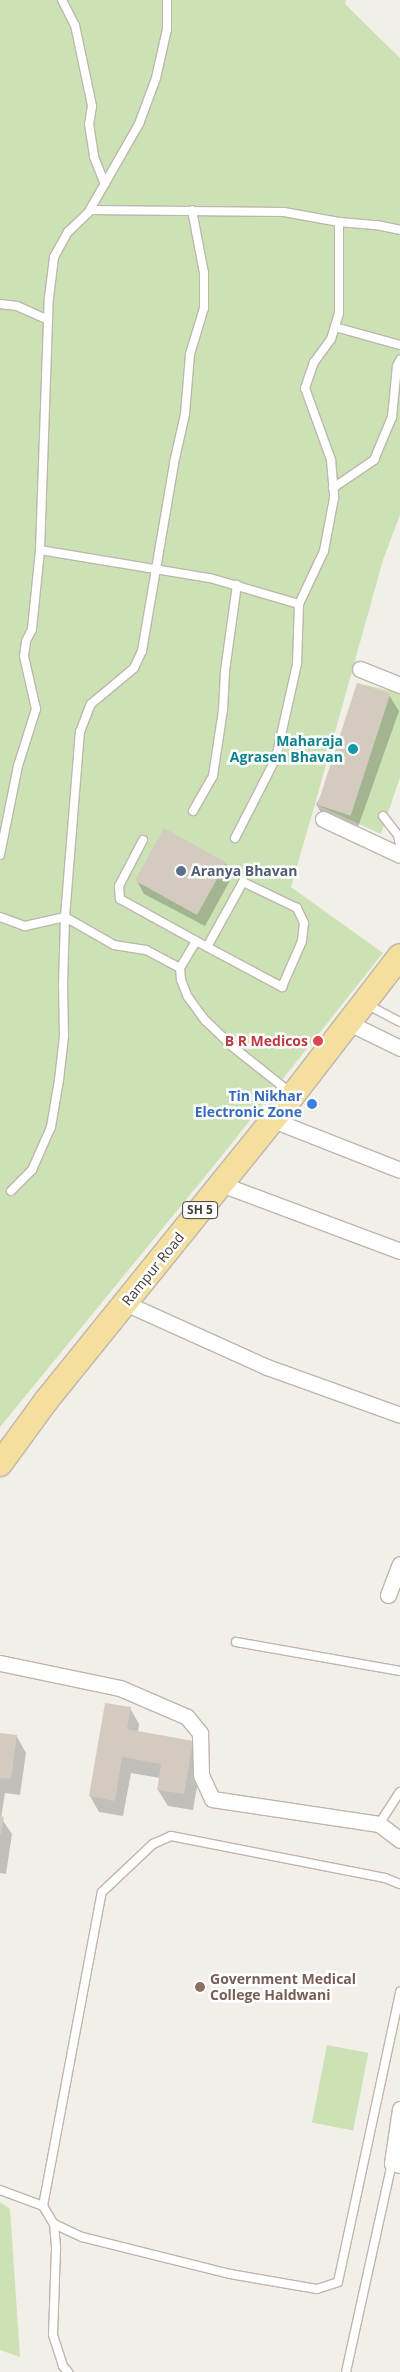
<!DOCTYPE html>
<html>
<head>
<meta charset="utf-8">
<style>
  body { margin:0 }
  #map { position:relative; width:400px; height:2372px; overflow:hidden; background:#f2efe8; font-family:"Open Sans",sans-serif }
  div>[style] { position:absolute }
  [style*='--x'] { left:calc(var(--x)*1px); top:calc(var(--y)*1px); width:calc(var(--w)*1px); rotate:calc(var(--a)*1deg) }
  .green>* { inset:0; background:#cce2b5; transform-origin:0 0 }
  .shadow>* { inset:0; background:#0003 }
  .building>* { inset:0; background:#d3cbbf; transform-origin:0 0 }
  .roads { filter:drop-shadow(1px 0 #bdb7ac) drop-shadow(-1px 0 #bdb7ac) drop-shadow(0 1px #bdb7ac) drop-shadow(0 -1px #bdb7ac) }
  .lane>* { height:8px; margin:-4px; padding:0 4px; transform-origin:4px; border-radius:4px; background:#fff }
  .street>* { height:15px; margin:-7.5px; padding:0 7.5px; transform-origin:7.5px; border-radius:7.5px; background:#fff }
  .primary>* { height:24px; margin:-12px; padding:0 12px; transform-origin:12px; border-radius:12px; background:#f4df9f }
  .dots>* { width:14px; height:14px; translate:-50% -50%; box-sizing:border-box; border:2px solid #fff; border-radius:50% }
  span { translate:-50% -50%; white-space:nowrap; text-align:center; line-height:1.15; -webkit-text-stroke:5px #fff; paint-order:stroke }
  .shield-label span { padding:1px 4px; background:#fff; border:1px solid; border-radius:4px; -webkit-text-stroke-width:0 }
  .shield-label { font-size:12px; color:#454037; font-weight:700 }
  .culture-label { font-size:14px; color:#0d838f; font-weight:700 }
  .right { translate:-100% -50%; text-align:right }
  .service-label { font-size:14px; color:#4e5e75; font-weight:700 }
  .left { translate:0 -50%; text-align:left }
  .health-label { font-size:14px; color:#be3a42; font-weight:700 }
  .shop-label { font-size:14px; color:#366cbe; font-weight:700 }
  .street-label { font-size:14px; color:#454037 }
  .education-label { font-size:14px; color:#785e54; font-weight:700 }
</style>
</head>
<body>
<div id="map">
  <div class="green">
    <div style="clip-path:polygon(0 0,346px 0,345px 4px,400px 58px,400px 515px,383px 560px,315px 804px,348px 815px,390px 695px,357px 683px,400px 693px,400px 777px,381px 834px,315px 804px,291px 887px,383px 953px,216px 1163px,0 1427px)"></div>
    <div style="left:327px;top:2045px;width:42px;height:79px;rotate:11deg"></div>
    <div style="clip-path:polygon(0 2202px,10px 2209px,20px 2357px,0 2350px)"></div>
  </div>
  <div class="shadow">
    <div style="clip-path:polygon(389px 695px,399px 711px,357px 830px,325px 820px,316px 804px)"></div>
    <div style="clip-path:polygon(225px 862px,233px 875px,205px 926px,144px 894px,137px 881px)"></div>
    <div style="clip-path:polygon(130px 1708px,139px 1724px,138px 1733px,193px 1742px,202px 1758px,193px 1810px,168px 1806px,158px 1790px,160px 1778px,131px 1773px,123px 1816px,99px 1812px,90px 1796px)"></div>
    <div style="clip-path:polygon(0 1734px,17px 1737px,26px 1753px,20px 1795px,5px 1793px,1px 1818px,12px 1834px,6px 1874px,0 1873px)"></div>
  </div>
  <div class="building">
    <div style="left:357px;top:683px;width:35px;height:128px;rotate:18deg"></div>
    <div style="left:164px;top:828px;width:71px;height:60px;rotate:29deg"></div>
    <div style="clip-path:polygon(105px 1703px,131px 1707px,127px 1729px,193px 1741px,184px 1794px,157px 1790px,161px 1764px,122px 1757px,115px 1801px,89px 1796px)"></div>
    <div style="clip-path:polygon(0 1733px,17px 1735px,11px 1779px,0 1778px)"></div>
    <div style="clip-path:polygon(0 1816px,4px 1817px,1px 1834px,0 1834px)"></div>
  </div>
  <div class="roads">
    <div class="lane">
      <div style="--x:62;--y:0;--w:28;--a:63"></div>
      <div style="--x:75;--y:25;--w:83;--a:78.1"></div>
      <div style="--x:92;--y:106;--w:18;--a:99"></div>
      <div style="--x:89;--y:124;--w:33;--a:81"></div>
      <div style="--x:94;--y:157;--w:29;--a:68"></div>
      <div style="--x:90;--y:210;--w:194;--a:0.6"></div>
      <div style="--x:284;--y:212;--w:56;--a:10.3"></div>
      <div style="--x:339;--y:222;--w:91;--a:90"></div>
      <div style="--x:339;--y:313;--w:27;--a:107"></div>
      <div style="--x:331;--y:339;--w:29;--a:126"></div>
      <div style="--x:314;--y:362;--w:28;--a:109"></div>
      <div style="--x:305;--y:388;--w:77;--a:70.1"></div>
      <div style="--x:331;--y:460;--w:38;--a:85"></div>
      <div style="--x:334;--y:498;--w:54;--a:100.7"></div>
      <div style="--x:324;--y:551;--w:59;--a:115.3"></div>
      <div style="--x:299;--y:604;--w:60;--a:91.9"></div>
      <div style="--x:297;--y:664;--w:96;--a:102.6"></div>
      <div style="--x:276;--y:758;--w:90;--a:117.1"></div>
      <div style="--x:339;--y:222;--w:38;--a:5"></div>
      <div style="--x:377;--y:225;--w:24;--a:12"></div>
      <div style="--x:0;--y:304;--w:17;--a:7"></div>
      <div style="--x:17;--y:306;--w:34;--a:24"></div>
      <div style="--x:335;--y:327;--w:67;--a:15.5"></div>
      <div style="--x:333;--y:488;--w:50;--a:-34.3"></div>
      <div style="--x:374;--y:460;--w:47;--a:-67.3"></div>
      <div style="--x:392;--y:417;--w:51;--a:-84.4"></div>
      <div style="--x:397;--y:366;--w:7;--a:-63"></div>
      <div style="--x:40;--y:550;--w:172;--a:9.4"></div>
      <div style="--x:210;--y:578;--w:93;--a:16.3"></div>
      <div style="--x:193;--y:811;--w:40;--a:-60.3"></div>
      <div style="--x:213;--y:776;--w:67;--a:-81.4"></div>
      <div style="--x:223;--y:710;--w:39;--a:-87"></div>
      <div style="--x:225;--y:671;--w:87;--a:-82.1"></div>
      <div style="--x:383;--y:816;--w:24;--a:52"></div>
      <div style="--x:398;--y:835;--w:10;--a:79"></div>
      <div style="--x:143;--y:840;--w:52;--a:117.6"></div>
      <div style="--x:119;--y:886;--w:13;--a:86"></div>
      <div style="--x:120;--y:899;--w:87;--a:28.9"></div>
      <div style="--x:196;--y:941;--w:98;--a:28.1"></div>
      <div style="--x:282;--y:987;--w:50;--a:-66.5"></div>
      <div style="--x:302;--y:941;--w:18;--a:-84"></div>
      <div style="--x:304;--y:923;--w:17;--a:-115"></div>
      <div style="--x:297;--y:908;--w:60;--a:-154.3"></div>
      <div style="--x:243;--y:882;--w:74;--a:119"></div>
      <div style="--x:0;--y:855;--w:91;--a:-78.6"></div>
      <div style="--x:18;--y:766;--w:60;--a:-72.5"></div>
      <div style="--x:36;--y:709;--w:54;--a:-102.8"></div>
      <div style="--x:24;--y:656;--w:15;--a:-82"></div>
      <div style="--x:26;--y:641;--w:13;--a:-63"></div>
      <div style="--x:32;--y:629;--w:79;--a:-84.2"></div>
      <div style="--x:40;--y:550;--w:252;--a:-88"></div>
      <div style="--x:49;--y:298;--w:41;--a:-83"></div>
      <div style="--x:54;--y:257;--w:29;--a:-61"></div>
      <div style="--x:68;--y:232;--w:28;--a:-44"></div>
      <div style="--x:88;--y:213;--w:103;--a:-60.2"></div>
      <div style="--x:139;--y:124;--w:49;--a:-69.7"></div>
      <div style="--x:156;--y:78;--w:50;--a:-77.3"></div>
      <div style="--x:167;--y:29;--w:29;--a:-90"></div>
      <div style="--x:0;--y:917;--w:27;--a:20"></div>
      <div style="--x:25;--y:926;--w:41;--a:-12.7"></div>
      <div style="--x:65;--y:917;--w:56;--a:29.7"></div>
      <div style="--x:114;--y:945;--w:32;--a:9"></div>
      <div style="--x:146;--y:950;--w:38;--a:28"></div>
      <div style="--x:180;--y:968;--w:12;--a:85"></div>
      <div style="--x:181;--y:980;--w:18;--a:68"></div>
      <div style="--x:188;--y:997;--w:29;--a:54"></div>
      <div style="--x:205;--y:1020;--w:39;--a:44"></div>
      <div style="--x:233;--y:1047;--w:75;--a:38.5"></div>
      <div style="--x:180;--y:968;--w:31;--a:-59"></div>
      <div style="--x:366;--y:1004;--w:38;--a:28"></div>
      <div style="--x:11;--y:1191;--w:30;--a:-45"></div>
      <div style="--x:32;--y:1170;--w:47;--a:-66.2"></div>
      <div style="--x:51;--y:1127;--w:48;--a:-80.3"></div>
      <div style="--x:59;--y:1080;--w:44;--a:-83.5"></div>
      <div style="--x:64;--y:1036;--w:51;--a:-91.1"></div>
      <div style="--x:63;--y:985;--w:68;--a:-88.3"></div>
      <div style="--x:65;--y:917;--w:186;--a:-85.4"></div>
      <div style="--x:80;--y:732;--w:30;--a:-69"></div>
      <div style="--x:91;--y:704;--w:56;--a:-39.9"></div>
      <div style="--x:134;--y:668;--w:19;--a:-65"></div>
      <div style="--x:142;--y:651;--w:191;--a:-80.3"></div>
      <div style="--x:174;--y:463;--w:50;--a:-77.3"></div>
      <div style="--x:185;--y:414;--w:60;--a:-85.2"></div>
      <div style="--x:190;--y:354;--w:48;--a:-73.1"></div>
      <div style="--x:204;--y:308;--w:35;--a:-90"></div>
      <div style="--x:204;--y:273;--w:64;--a:-100.8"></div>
      <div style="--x:236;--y:1642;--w:167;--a:10"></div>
      <div style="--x:379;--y:1824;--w:38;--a:-57"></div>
      <div style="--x:0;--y:2190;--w:46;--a:20.4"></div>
      <div style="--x:43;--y:2206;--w:21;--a:59"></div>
      <div style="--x:54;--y:2224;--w:25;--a:85"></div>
      <div style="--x:56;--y:2249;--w:86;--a:92"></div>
      <div style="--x:53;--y:2335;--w:33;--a:72"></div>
      <div style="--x:63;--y:2366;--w:8;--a:50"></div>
      <div style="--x:43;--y:2206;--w:319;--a:-79.4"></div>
      <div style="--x:102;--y:1892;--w:70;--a:-43.3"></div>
      <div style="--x:153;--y:1844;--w:20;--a:-24"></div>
      <div style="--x:171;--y:1836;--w:218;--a:11.1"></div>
      <div style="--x:385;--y:1878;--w:16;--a:22"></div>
      <div style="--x:54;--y:2224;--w:31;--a:25"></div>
      <div style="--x:82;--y:2237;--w:153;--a:14"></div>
      <div style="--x:230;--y:2274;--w:88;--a:9.8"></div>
      <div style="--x:317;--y:2289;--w:22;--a:-18"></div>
      <div style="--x:338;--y:2282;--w:297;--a:-77.9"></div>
      <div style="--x:346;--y:2372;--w:214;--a:-77.6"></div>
    </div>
    <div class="street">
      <div style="--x:360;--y:669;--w:43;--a:21.8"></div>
      <div style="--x:323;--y:819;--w:85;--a:25.1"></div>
      <div style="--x:349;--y:1023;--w:57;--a:26.1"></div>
      <div style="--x:273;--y:1120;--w:136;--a:21.5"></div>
      <div style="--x:221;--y:1184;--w:191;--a:20.5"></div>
      <div style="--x:125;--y:1303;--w:156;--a:24.3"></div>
      <div style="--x:267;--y:1367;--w:141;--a:19.8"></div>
      <div style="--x:388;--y:1595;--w:33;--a:-69"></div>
      <div style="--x:0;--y:1663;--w:123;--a:11.8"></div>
      <div style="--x:120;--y:1688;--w:73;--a:23.4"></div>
      <div style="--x:187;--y:1717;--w:21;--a:51"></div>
      <div style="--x:200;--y:1733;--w:42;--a:88.6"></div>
      <div style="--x:201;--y:1775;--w:26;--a:65"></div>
      <div style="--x:212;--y:1799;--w:169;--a:8.5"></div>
      <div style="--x:379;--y:1824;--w:26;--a:37"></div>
      <div style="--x:400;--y:2109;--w:55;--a:98.4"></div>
      <div style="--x:392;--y:2163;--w:8;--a:14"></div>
    </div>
    <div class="primary">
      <div style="--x:0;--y:1464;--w:78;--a:-53.9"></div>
      <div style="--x:46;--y:1401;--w:393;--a:-51.1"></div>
      <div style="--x:293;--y:1095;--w:175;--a:-52.4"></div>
    </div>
  </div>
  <div class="dots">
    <div style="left:353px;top:749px;background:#0f9aa8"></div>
    <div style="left:181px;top:871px;background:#5c6f8a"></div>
    <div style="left:318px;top:1041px;background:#e0444e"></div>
    <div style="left:312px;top:1104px;background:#3f7fe0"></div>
    <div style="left:200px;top:1987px;background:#8d6e63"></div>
  </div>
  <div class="shield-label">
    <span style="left:200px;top:1210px">SH 5</span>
  </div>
  <div class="culture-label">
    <span class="right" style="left:343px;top:749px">Maharaja<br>Agrasen Bhavan</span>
  </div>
  <div class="service-label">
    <span class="left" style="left:191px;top:871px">Aranya Bhavan</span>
  </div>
  <div class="health-label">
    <span class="right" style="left:308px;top:1041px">B R Medicos</span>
  </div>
  <div class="shop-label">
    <span class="right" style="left:302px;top:1104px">Tin Nikhar<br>Electronic Zone</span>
  </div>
  <div class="street-label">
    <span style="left:153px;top:1269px;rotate:-51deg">Rampur Road</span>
  </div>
  <div class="education-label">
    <span class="left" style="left:210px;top:1987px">Government Medical<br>College Haldwani</span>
  </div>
</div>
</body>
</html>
